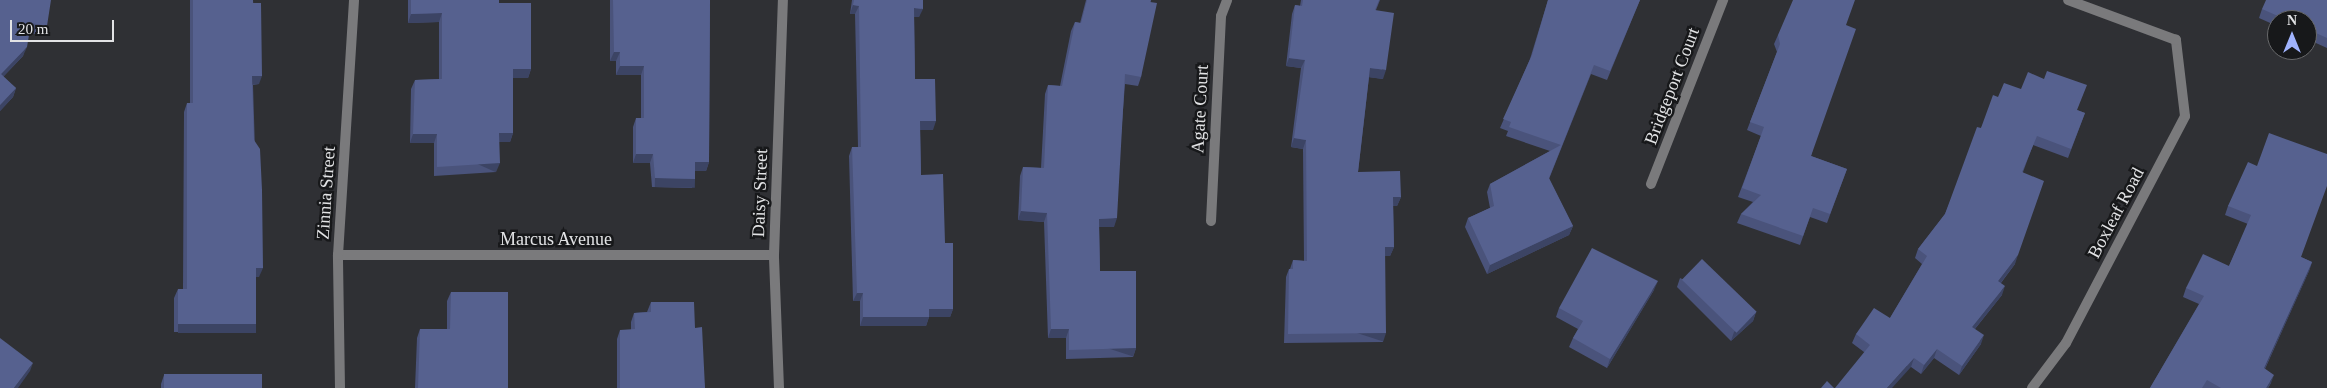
<!DOCTYPE html>
<html>
<head>
<meta charset="utf-8">
<style>
  body { margin:0 }
  #map { position:relative; width:2327px; height:388px; overflow:hidden; background:#2f3034; font-family:Georgia,serif }
  div>[style] { position:absolute }
  [style*='--x'] { left:calc(var(--x)*1px); top:calc(var(--y)*1px); width:calc(var(--w)*1px); rotate:calc(var(--a)*1deg) }
  .minor>* { height:10px; margin:-5px; padding:0 5px; transform-origin:5px; border-radius:5px; background:#7a7a7c }
  .wall>* { inset:0; background:#4a537b }
  .shaded-wall>* { inset:0; background:#3c4464; transform-origin:0 0 }
  .building>* { inset:0; background:#56618f; transform-origin:0 0 }
  span { translate:-50% -50%; white-space:nowrap; text-align:center; line-height:1.15; -webkit-text-stroke:5px #17181a; paint-order:stroke }
  .street-label { font-size:18px; color:#e2e3e5 }
  .north { position:absolute; left:2267px; top:10px; width:50px; height:50px; box-sizing:border-box; background:#17181a; border:1px solid #68696b; border-radius:50%; rotate:0deg; font-size:14px; font-weight:700; line-height:20px; text-align:center; color:#e2e3e5 }
  .north::after { content:''; display:block; margin:auto; width:18px; height:22px; background:#a0b3fd; clip-path:polygon(50% 0,100% 100%,50% 72%,0 100%) }
  .scale { position:absolute; left:10px; top:20px; width:104px; height:22px; box-sizing:border-box; border:2px solid #e2e3e5; border-top:0; padding-left:6px; font-size:15px; line-height:18px; white-space:nowrap; color:#e2e3e5; -webkit-text-stroke:4px #17181a; paint-order:stroke }
</style>
</head>
<body>
<div id="map">
  <div class="minor">
    <div style="--x:1651;--y:184;--w:198;--a:-68.6"></div>
    <div style="--x:1211;--y:221;--w:205;--a:-87.2"></div>
    <div style="--x:1221;--y:16;--w:17;--a:-69"></div>
    <div style="--x:338;--y:255;--w:436;--a:0"></div>
    <div style="--x:340;--y:388;--w:133;--a:-90.9"></div>
    <div style="--x:338;--y:255;--w:256;--a:-86.4"></div>
    <div style="--x:779;--y:388;--w:133;--a:-92.2"></div>
    <div style="--x:774;--y:255;--w:255;--a:-88"></div>
    <div style="--x:2032;--y:388;--w:56;--a:-52.9"></div>
    <div style="--x:2066;--y:343;--w:256;--a:-62.3"></div>
    <div style="--x:2185;--y:116;--w:77;--a:-96.8"></div>
    <div style="--x:2176;--y:40;--w:115;--a:-159.7"></div>
  </div>
  <div class="wall">
    <div style="clip-path:polygon(0 0,47px 26px,43px 35px,29px 33px,23px 56px,3px 77px,16px 88px,13px 97px,0 111px)"></div>
    <div style="clip-path:polygon(190px 0,253px 0,259px 84px,253px 85px,259px 277px,256px 277px,253px 332px,174px 332px,174px 298px,178px 289px,183px 289px,184px 112px,187px 103px,190px 103px)"></div>
    <div style="clip-path:polygon(408px 0,499px 0,499px 3px,531px 69px,528px 78px,513px 78px,513px 133px,510px 142px,499px 142px,496px 172px,434px 176px,434px 143px,410px 143px,411px 89px,415px 80px,439px 79px,439px 22px,408px 23px)"></div>
    <div style="clip-path:polygon(610px 0,710px 0,709px 162px,706px 171px,695px 171px,695px 179px,692px 188px,652px 187px,650px 163px,633px 163px,633px 127px,636px 118px,641px 118px,641px 75px,616px 75px,616px 61px,610px 61px)"></div>
    <div style="clip-path:polygon(852px 0,923px 0,919px 17px,914px 17px,915px 79px,933px 130px,920px 130px,921px 175px,945px 243px,953px 309px,950px 317px,929px 317px,926px 326px,860px 326px,860px 301px,853px 301px,849px 156px,852px 147px,858px 147px,855px 14px,850px 14px)"></div>
    <div style="clip-path:polygon(1086px 0,1151px 0,1141px 77px,1138px 86px,1125px 84px,1114px 227px,1099px 227px,1100px 271px,1136px 348px,1133px 357px,1066px 359px,1066px 338px,1048px 338px,1044px 222px,1018px 220px,1020px 176px,1023px 167px,1041px 168px,1045px 94px,1048px 85px,1060px 86px,1071px 31px,1075px 22px,1080px 23px)"></div>
    <div style="clip-path:polygon(1301px 0,1380px 0,1376px 10px,1383px 79px,1369px 77px,1358px 172px,1401px 197px,1397px 206px,1393px 206px,1394px 247px,1390px 256px,1385px 256px,1383px 342px,1284px 343px,1286px 277px,1289px 269px,1290px 269px,1293px 260px,1304px 261px,1303px 149px,1291px 147px,1301px 68px,1286px 66px,1292px 14px,1295px 5px,1300px 6px)"></div>
    <div style="clip-path:polygon(1548px 0,1640px 0,1607px 80px,1591px 74px,1549px 179px,1573px 226px,1569px 235px,1487px 274px,1465px 227px,1468px 218px,1490px 208px,1487px 192px,1490px 184px,1550px 151px,1506px 136px,1508px 131px,1500px 128px,1530px 59px)"></div>
    <div style="clip-path:polygon(2327px 0,2327px 48px,2307px 39px,2307px 20px,2277px 20px,2277px 26px,2259px 18px,2262px 9px)"></div>
    <div style="clip-path:polygon(1846px 25px,1811px 156px,1847px 169px,1827px 223px,1810px 217px,1800px 245px,1737px 223px,1741px 214px,1753px 202px,1738px 197px,1761px 136px,1747px 130px,1777px 52px,1774px 44px,1778px 35px)"></div>
    <div style="clip-path:polygon(1998px 97px,2077px 110px,2085px 113px,2068px 158px,2033px 145px,2023px 172px,2015px 264px,2001px 283px,2002px 295px,1975px 329px,1981px 344px,1959px 375px,1934px 358px,1921px 374px,1911px 367px,1864px 352px,1852px 343px,1856px 334px,1890px 318px,1922px 264px,1915px 258px,1918px 249px,1945px 214px,1981px 128px)"></div>
    <div style="clip-path:polygon(2257px 166px,2301px 257px,2312px 262px,2309px 271px,2265px 369px,2271px 383px,2268px 388px,2150px 388px,2199px 304px,2183px 297px,2186px 288px,2229px 266px,2248px 224px,2225px 215px,2228px 206px)"></div>
    <div style="clip-path:polygon(1680px 278px,1756px 312px,1753px 321px,1731px 341px,1677px 287px)"></div>
    <div style="clip-path:polygon(1654px 290px,1607px 368px,1569px 347px,1573px 338px,1578px 329px,1556px 317px,1559px 308px)"></div>
    <div style="clip-path:polygon(451px 292px,508px 388px,415px 388px,417px 338px,420px 329px,447px 329px,447px 301px)"></div>
    <div style="clip-path:polygon(651px 302px,695px 328px,705px 388px,617px 388px,617px 339px,620px 330px,631px 330px,631px 322px,634px 313px,647px 312px)"></div>
    <div style="clip-path:polygon(164px 375px,262px 388px,161px 388px,161px 384px)"></div>
  </div>
  <div class="shaded-wall">
    <div style="clip-path:polygon(853px 5px,859px 6px,855px 14px,850px 14px)"></div>
    <div style="clip-path:polygon(914px 8px,923px 9px,919px 17px,911px 17px)"></div>
    <div style="clip-path:polygon(442px 13px,439px 22px,408px 23px,411px 14px)"></div>
    <div style="clip-path:polygon(27px 47px,23px 56px,0 80px,1px 74px)"></div>
    <div style="clip-path:polygon(614px 52px,620px 52px,616px 61px,610px 61px)"></div>
    <div style="clip-path:polygon(1289px 58px,1305px 60px,1301px 68px,1286px 66px)"></div>
    <div style="clip-path:polygon(620px 66px,644px 66px,641px 75px,616px 75px)"></div>
    <div style="clip-path:polygon(1370px 68px,1386px 70px,1383px 79px,1367px 77px)"></div>
    <div style="clip-path:polygon(513px 69px,531px 69px,528px 78px,510px 78px)"></div>
    <div style="clip-path:polygon(252px 76px,262px 76px,259px 84px,249px 85px)"></div>
    <div style="clip-path:polygon(16px 88px,13px 97px,0 111px,0 105px)"></div>
    <div style="clip-path:polygon(920px 121px,936px 121px,933px 130px,917px 130px)"></div>
    <div style="clip-path:polygon(499px 133px,513px 133px,510px 142px,496px 142px)"></div>
    <div style="clip-path:polygon(413px 134px,437px 134px,434px 143px,410px 143px)"></div>
    <div style="clip-path:polygon(1294px 138px,1306px 140px,1303px 149px,1291px 147px)"></div>
    <div style="clip-path:polygon(636px 154px,653px 154px,650px 163px,633px 163px)"></div>
    <div style="clip-path:polygon(695px 162px,709px 162px,706px 171px,692px 171px)"></div>
    <div style="left:500px;top:163px;width:10px;height:63px;rotate:114deg"></div>
    <div style="left:655px;top:178px;width:40px;height:9px;rotate:1deg"></div>
    <div style="clip-path:polygon(1393px 197px,1401px 197px,1397px 206px,1390px 206px)"></div>
    <div style="clip-path:polygon(1021px 211px,1047px 213px,1044px 222px,1018px 220px)"></div>
    <div style="clip-path:polygon(1117px 218px,1114px 227px,1096px 227px,1099px 219px)"></div>
    <div style="clip-path:polygon(1573px 226px,1569px 235px,1487px 274px,1490px 265px)"></div>
    <div style="clip-path:polygon(1385px 247px,1394px 247px,1390px 256px,1382px 256px)"></div>
    <div style="clip-path:polygon(2018px 255px,2015px 264px,1995px 290px,1998px 281px)"></div>
    <div style="clip-path:polygon(2312px 262px,2309px 271px,2261px 377px,2264px 368px)"></div>
    <div style="clip-path:polygon(256px 268px,263px 268px,259px 277px,253px 277px)"></div>
    <div style="clip-path:polygon(1658px 281px,1654px 290px,1607px 368px,1610px 359px)"></div>
    <div style="clip-path:polygon(2005px 286px,2002px 295px,1969px 336px,1972px 327px)"></div>
    <div style="clip-path:polygon(857px 293px,863px 293px,860px 301px,853px 301px)"></div>
    <div style="clip-path:polygon(929px 309px,953px 309px,950px 317px,929px 317px,926px 326px,860px 326px,863px 317px)"></div>
    <div style="clip-path:polygon(1756px 312px,1753px 321px,1731px 341px,1734px 332px)"></div>
    <div style="left:178px;top:324px;width:78px;height:9px"></div>
    <div style="clip-path:polygon(1051px 329px,1069px 329px,1066px 338px,1048px 338px)"></div>
    <div style="left:1386px;top:333px;width:9px;height:98px;rotate:108deg"></div>
    <div style="clip-path:polygon(1984px 335px,1981px 344px,1959px 375px,1962px 366px)"></div>
    <div style="left:1136px;top:348px;width:9px;height:67px;rotate:108deg"></div>
    <div style="clip-path:polygon(1937px 349px,1934px 358px,1921px 374px,1924px 365px)"></div>
    <div style="clip-path:polygon(1914px 358px,1911px 367px,1892px 388px,1887px 388px)"></div>
    <div style="clip-path:polygon(33px 363px,30px 371px,18px 388px,14px 388px)"></div>
    <div style="clip-path:polygon(2274px 375px,2271px 383px,2268px 388px,2266px 388px)"></div>
  </div>
  <div class="building">
    <div style="clip-path:polygon(0 0,51px 0,47px 26px,31px 23px,27px 47px,1px 74px,16px 88px,0 105px)"></div>
    <div style="clip-path:polygon(193px 0,253px 0,253px 3px,261px 3px,262px 76px,252px 76px,254px 140px,260px 149px,262px 190px,263px 268px,256px 268px,256px 324px,178px 324px,178px 289px,187px 289px,187px 103px,193px 103px)"></div>
    <div style="clip-path:polygon(411px 0,499px 0,499px 3px,531px 3px,531px 69px,513px 69px,513px 133px,499px 133px,500px 163px,437px 167px,437px 134px,413px 134px,415px 80px,442px 79px,442px 13px,411px 14px)"></div>
    <div style="clip-path:polygon(613px 0,710px 0,709px 162px,695px 162px,695px 179px,655px 178px,653px 154px,636px 154px,636px 118px,644px 118px,644px 66px,620px 66px,620px 52px,614px 52px)"></div>
    <div style="clip-path:polygon(854px 0,923px 0,923px 9px,914px 8px,915px 79px,935px 79px,936px 121px,920px 121px,921px 175px,943px 174px,945px 243px,953px 243px,953px 309px,929px 309px,929px 317px,863px 317px,863px 293px,857px 293px,852px 147px,861px 147px,859px 6px,853px 5px)"></div>
    <div style="clip-path:polygon(1087px 0,1151px 0,1150px 2px,1157px 3px,1141px 77px,1125px 74px,1117px 218px,1099px 219px,1100px 271px,1136px 271px,1136px 348px,1069px 350px,1069px 329px,1051px 329px,1047px 213px,1021px 211px,1023px 167px,1044px 168px,1048px 85px,1062px 86px,1075px 22px,1081px 23px)"></div>
    <div style="clip-path:polygon(1303px 0,1379px 0,1375px 10px,1394px 13px,1386px 70px,1370px 68px,1358px 172px,1400px 171px,1401px 197px,1393px 197px,1394px 247px,1385px 247px,1386px 333px,1288px 334px,1289px 269px,1293px 269px,1293px 260px,1307px 261px,1306px 140px,1294px 138px,1305px 60px,1289px 58px,1295px 5px,1302px 6px)"></div>
    <div style="clip-path:polygon(1548px 0,1640px 0,1610px 71px,1594px 65px,1549px 178px,1573px 226px,1490px 265px,1468px 218px,1494px 206px,1490px 184px,1561px 145px,1509px 127px,1511px 122px,1503px 119px,1532px 55px)"></div>
    <div style="clip-path:polygon(1793px 0,1855px 0,1846px 25px,1856px 29px,1811px 156px,1847px 169px,1830px 214px,1813px 208px,1803px 236px,1741px 214px,1761px 195px,1742px 188px,1764px 127px,1750px 122px,1780px 44px,1778px 35px)"></div>
    <div style="clip-path:polygon(2266px 0,2327px 0,2327px 38px,2307px 29px,2307px 20px,2287px 20px,2262px 9px)"></div>
    <div style="clip-path:polygon(2047px 71px,2087px 85px,2077px 110px,2085px 113px,2071px 149px,2037px 136px,2022px 172px,2044px 181px,2018px 255px,1998px 281px,2005px 286px,1972px 327px,1984px 335px,1962px 366px,1937px 349px,1924px 365px,1914px 358px,1887px 388px,1835px 388px,1870px 345px,1856px 334px,1874px 308px,1890px 318px,1927px 256px,1918px 249px,1945px 214px,1977px 127px,1981px 128px,1993px 95px,1998px 97px,2004px 83px,2021px 89px,2028px 72px,2044px 79px)"></div>
    <div style="clip-path:polygon(2269px 133px,2327px 154px,2327px 186px,2301px 257px,2312px 262px,2264px 368px,2274px 375px,2266px 388px,2221px 388px,2207px 380px,2202px 388px,2150px 388px,2204px 296px,2186px 288px,2203px 254px,2229px 266px,2251px 215px,2228px 206px,2248px 162px,2257px 166px)"></div>
    <div style="clip-path:polygon(1592px 248px,1658px 281px,1610px 359px,1573px 338px,1583px 321px,1559px 308px)"></div>
    <div style="left:1702px;top:259px;width:76px;height:29px;rotate:44deg"></div>
    <div style="clip-path:polygon(451px 292px,508px 292px,508px 388px,418px 388px,420px 329px,450px 329px)"></div>
    <div style="clip-path:polygon(651px 302px,694px 302px,695px 328px,702px 327px,705px 388px,620px 388px,620px 330px,635px 329px,634px 313px,651px 312px)"></div>
    <div style="clip-path:polygon(0 338px,33px 363px,14px 388px,0 388px)"></div>
    <div style="left:262px;top:374px;width:14px;height:98px;rotate:90deg"></div>
    <div style="clip-path:polygon(1827px 381px,1834px 388px,1821px 388px)"></div>
  </div>
  <div class="street-label">
    <span style="left:1672px;top:86px;rotate:-69deg">Bridgeport Court</span>
    <span style="left:1200px;top:109px;rotate:-87deg">Agate Court</span>
    <span style="left:326px;top:193px;rotate:-86deg">Zinnia Street</span>
    <span style="left:760px;top:193px;rotate:-88deg">Daisy Street</span>
    <span style="left:2116px;top:213px;rotate:-62deg">Boxleaf Road</span>
    <span style="left:556px;top:239px">Marcus Avenue</span>
  </div>
  <div class="north">N</div>
  <div class="scale">20 m</div>
</div>
</body>
</html>
